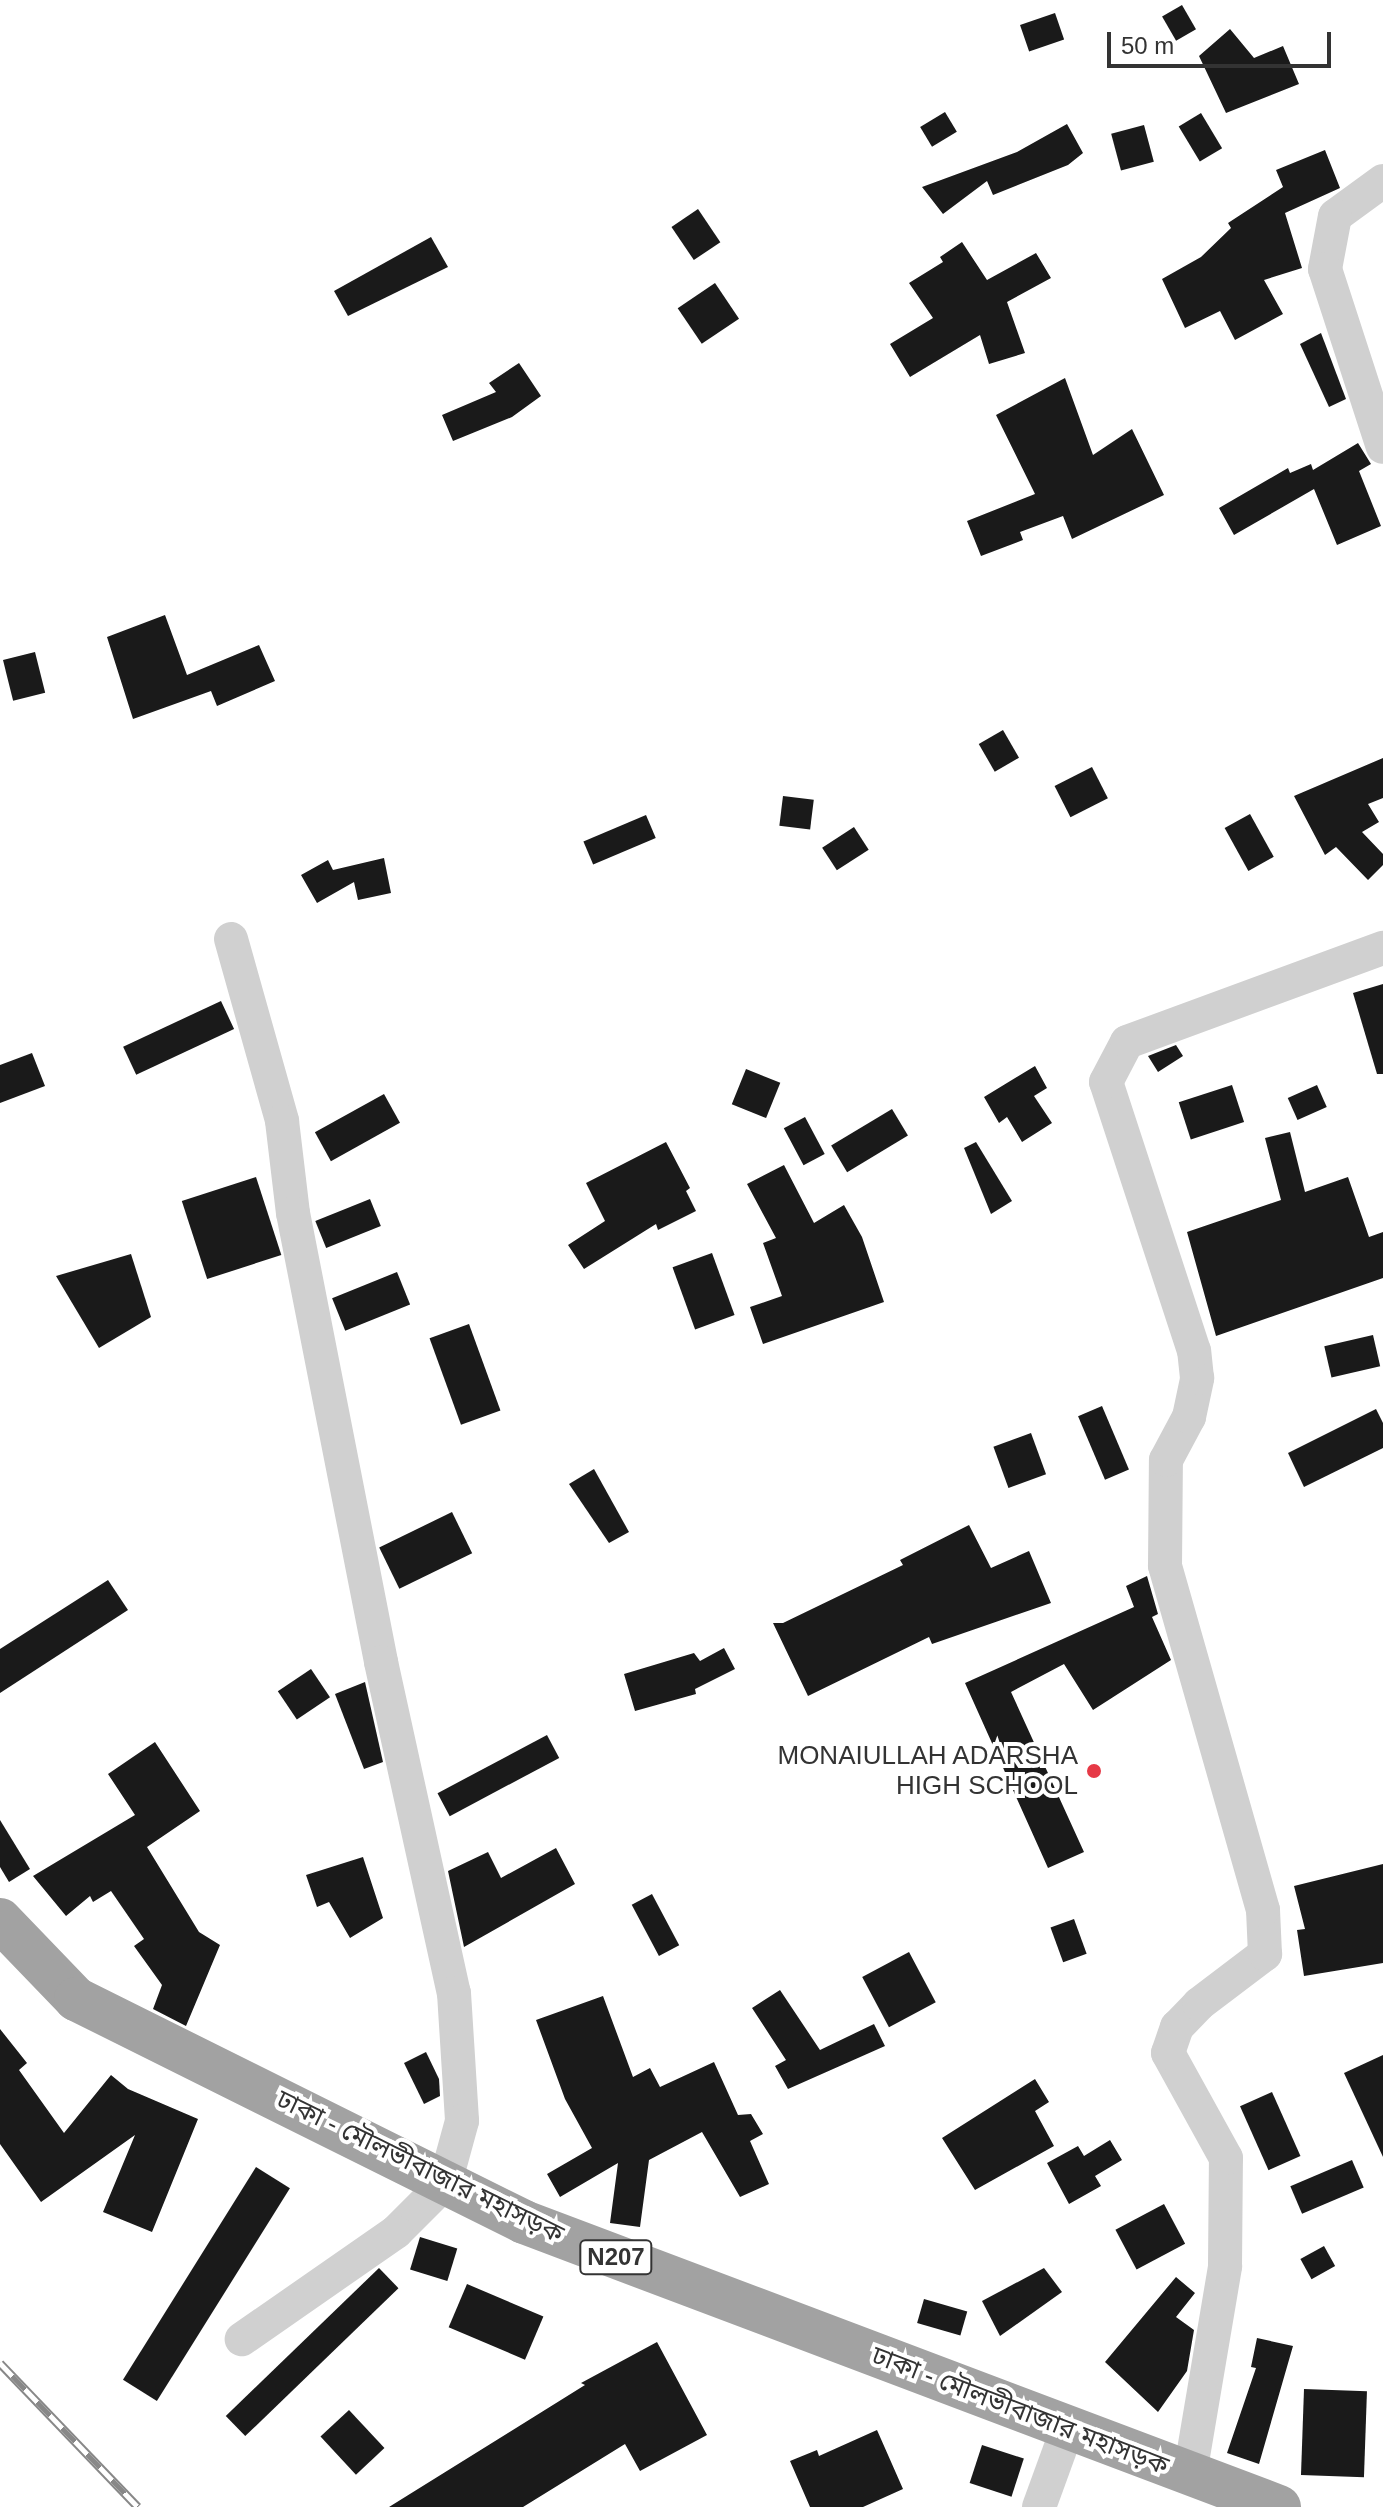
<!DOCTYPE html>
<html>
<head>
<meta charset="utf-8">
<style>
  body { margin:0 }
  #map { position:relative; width:1383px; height:2507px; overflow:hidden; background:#fff; font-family:Arial,"Noto Sans Bengali",sans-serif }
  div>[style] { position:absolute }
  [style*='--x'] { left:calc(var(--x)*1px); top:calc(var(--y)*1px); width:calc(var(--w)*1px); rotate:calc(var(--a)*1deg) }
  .building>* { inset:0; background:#1a1a1a; transform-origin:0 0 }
  .minor>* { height:34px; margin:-17px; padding:0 17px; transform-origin:17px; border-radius:17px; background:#d0d0d0 }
  .trunk>* { height:44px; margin:-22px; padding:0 22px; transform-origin:22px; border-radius:22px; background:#a2a2a2 }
  .rail>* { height:9px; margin-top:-4.5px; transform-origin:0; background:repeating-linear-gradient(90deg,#fff 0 18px,#888 0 36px); box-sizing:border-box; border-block:2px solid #888 }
  .dots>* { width:22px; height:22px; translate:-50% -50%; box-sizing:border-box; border:4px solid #fff; border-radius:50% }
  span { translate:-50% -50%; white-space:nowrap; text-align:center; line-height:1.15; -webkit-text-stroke:8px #fff; paint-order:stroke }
  .shield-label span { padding:2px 6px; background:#fff; border:2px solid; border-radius:6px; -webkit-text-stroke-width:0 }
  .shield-label { font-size:24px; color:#333; font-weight:700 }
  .poi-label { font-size:26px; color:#333 }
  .right { translate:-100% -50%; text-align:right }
  .street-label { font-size:26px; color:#333 }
  .scale { position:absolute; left:1107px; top:32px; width:224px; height:36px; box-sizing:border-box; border:4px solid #333; border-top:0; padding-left:10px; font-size:24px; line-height:28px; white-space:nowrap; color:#333; -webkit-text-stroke:6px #fff; paint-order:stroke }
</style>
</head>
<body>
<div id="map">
  <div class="building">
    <div style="left:1182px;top:5px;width:28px;height:23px;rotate:60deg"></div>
    <div style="left:1055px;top:13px;width:28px;height:37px;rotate:71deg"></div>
    <div style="clip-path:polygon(1230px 29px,1254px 58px,1283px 46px,1299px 84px,1226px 113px,1199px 56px)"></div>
    <div style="left:945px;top:112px;width:23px;height:29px;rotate:59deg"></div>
    <div style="left:1201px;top:113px;width:41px;height:26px;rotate:59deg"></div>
    <div style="clip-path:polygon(1067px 124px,1083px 153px,1068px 165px,993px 195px,987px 181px,943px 214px,922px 187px,1017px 152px)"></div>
    <div style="left:1144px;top:125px;width:38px;height:34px;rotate:75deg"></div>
    <div style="clip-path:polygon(1325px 150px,1340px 188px,1285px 213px,1302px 268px,1264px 280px,1283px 314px,1235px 340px,1220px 311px,1185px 328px,1162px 279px,1201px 257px,1231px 228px,1228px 223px,1283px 187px,1276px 170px)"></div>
    <div style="left:698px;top:209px;width:40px;height:32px;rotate:56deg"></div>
    <div style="clip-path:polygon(431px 237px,448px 267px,348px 316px,334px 291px)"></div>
    <div style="clip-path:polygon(962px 242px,987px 280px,1036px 253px,1051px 278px,1007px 302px,1025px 353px,989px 364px,980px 335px,910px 377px,890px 344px,933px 318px,909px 283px,943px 262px,940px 257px)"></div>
    <div style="left:715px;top:283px;width:43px;height:45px;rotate:56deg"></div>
    <div style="clip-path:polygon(1321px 333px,1346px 399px,1329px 407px,1300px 344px)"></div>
    <div style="clip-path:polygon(519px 363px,541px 396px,512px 417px,453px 441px,442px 415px,496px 392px,489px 383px)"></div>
    <div style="clip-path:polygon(1065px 378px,1093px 455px,1132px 429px,1164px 495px,1072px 539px,1063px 516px,1020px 532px,1023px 540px,981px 556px,967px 521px,1035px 494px,996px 415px)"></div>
    <div style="clip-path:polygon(1358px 443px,1371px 464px,1359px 471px,1381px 526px,1337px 545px,1314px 489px,1234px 535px,1219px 508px,1288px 468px,1290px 473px,1311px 464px,1313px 470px)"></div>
    <div style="clip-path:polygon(165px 615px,187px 675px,259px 645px,275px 681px,217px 706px,211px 691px,133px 719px,107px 637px)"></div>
    <div style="left:35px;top:652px;width:42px;height:33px;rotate:76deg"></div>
    <div style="left:1003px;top:730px;width:32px;height:28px;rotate:60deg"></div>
    <div style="clip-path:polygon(1383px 758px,1383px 798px,1368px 804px,1379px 822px,1362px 832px,1383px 854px,1383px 865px,1368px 880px,1336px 847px,1325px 855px,1294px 796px)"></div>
    <div style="left:1092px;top:767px;width:35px;height:42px;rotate:63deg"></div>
    <div style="left:783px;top:796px;width:31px;height:30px;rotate:7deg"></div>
    <div style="left:1250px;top:814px;width:49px;height:29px;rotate:61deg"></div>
    <div style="left:646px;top:815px;width:25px;height:68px;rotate:67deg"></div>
    <div style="left:854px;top:827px;width:27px;height:38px;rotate:57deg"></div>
    <div style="clip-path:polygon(384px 858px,391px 893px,358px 900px,354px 882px,317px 903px,301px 875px,328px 860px,333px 870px)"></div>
    <div style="clip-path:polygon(1383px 984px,1383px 1074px,1377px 1074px,1353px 993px)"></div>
    <div style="left:221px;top:1001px;width:31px;height:108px;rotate:65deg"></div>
    <div style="clip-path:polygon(1176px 1045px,1183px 1056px,1158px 1072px,1148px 1056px)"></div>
    <div style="clip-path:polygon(32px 1053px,45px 1086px,0 1103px,0 1065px)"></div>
    <div style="clip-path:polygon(1035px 1066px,1047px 1088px,1034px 1096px,1052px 1123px,1022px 1142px,1007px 1117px,999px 1123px,984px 1097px)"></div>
    <div style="left:746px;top:1069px;width:37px;height:38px;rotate:22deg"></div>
    <div style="left:1232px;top:1085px;width:39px;height:56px;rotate:72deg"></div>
    <div style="left:1317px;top:1085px;width:24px;height:32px;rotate:66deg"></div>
    <div style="left:384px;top:1094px;width:33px;height:79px;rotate:61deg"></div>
    <div style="left:892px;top:1109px;width:31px;height:71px;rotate:59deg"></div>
    <div style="left:805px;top:1117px;width:42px;height:24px;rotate:62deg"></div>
    <div style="clip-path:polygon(1290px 1132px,1305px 1192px,1348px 1177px,1369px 1237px,1383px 1232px,1383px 1278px,1216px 1336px,1187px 1232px,1281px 1200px,1265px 1138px)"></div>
    <div style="clip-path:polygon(666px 1142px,690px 1188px,686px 1191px,696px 1211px,658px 1230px,656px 1224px,584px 1269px,568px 1245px,605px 1221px,586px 1183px)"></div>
    <div style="clip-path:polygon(976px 1142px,1012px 1201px,991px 1214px,964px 1148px)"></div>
    <div style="clip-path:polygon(784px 1165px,814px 1223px,844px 1205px,862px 1237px,884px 1302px,763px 1344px,750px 1307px,782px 1296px,763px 1243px,776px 1238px,747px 1184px)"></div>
    <div style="left:256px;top:1177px;width:82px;height:78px;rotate:72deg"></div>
    <div style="left:370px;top:1199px;width:29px;height:59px;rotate:68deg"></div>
    <div style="left:712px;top:1253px;width:66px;height:42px;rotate:70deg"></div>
    <div style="clip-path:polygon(131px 1254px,151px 1317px,99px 1348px,56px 1276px)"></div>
    <div style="left:397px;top:1272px;width:35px;height:70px;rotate:68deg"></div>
    <div style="left:469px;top:1324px;width:92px;height:42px;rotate:70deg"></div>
    <div style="left:1373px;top:1335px;width:32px;height:50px;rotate:77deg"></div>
    <div style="left:1102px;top:1406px;width:69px;height:26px;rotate:67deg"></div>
    <div style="clip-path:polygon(1376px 1409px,1383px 1423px,1383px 1448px,1304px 1487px,1288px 1453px)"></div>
    <div style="left:1031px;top:1433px;width:44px;height:40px;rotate:70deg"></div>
    <div style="clip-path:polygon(594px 1469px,629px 1532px,609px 1543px,569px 1484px)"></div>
    <div style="left:452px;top:1512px;width:46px;height:81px;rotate:64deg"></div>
    <div style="clip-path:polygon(969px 1525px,991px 1568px,1029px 1551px,1051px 1603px,932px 1644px,929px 1637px,808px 1696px,773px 1623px,783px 1623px,903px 1565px,900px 1560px)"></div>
    <div style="clip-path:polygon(1147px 1576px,1158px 1614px,1152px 1617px,1171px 1660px,1093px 1710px,1064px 1664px,1011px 1692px,1084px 1852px,1048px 1868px,965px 1683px,1134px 1607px,1126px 1586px)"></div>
    <div style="clip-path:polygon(108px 1580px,128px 1610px,0 1693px,0 1649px)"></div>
    <div style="clip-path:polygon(724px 1648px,735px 1669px,695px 1689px,696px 1694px,635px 1711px,624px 1674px,694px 1653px,700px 1661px)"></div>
    <div style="left:311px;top:1669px;width:34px;height:40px;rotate:56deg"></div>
    <div style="clip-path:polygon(365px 1682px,383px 1762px,364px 1769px,335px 1694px)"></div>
    <div style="left:547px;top:1735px;width:26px;height:124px;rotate:62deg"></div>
    <div style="clip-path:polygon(155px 1742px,200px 1811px,147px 1847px,199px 1932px,220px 1945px,186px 2026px,153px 2009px,162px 1985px,134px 1946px,144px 1939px,111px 1891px,93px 1902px,90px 1896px,66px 1916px,33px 1876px,135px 1815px,108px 1774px)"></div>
    <div style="clip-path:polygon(0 1820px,30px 1869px,9px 1882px,0 1867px)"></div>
    <div style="clip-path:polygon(556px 1848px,575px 1884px,464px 1947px,448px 1871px,488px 1852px,501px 1878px)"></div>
    <div style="clip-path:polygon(363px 1857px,383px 1918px,350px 1938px,329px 1902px,317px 1907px,306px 1875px)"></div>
    <div style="clip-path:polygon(1383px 1864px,1383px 1963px,1304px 1976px,1297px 1930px,1305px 1929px,1294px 1886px)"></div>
    <div style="left:652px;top:1894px;width:58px;height:23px;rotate:62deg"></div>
    <div style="left:1074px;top:1919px;width:37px;height:25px;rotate:70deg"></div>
    <div style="left:909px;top:1952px;width:57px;height:53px;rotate:62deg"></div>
    <div style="clip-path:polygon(780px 1990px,820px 2050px,874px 2024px,885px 2046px,788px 2089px,775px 2066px,786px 2060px,752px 2008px)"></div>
    <div style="clip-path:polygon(603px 1996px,633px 2077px,650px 2068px,660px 2087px,714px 2062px,738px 2115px,751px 2114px,763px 2134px,750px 2141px,769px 2184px,740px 2197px,702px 2132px,649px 2160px,640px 2227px,610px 2223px,618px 2163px,560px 2197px,547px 2174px,592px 2148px,565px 2099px,536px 2020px)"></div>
    <div style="clip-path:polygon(0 2029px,27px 2063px,19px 2070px,64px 2133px,111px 2075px,128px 2089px,198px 2119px,152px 2232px,103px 2212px,135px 2135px,41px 2202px,0 2144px)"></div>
    <div style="clip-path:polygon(426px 2052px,439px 2079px,440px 2096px,424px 2104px,404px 2063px)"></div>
    <div style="clip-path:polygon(1383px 2055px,1383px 2157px,1344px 2073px)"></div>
    <div style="clip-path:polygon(1035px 2079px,1049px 2102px,1035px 2111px,1054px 2146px,975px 2190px,942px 2138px)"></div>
    <div style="left:1272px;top:2092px;width:70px;height:35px;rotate:66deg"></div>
    <div style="clip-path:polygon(1110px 2140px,1122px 2160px,1095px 2176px,1101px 2186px,1069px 2204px,1047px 2163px,1078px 2146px,1084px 2156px)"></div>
    <div style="left:1352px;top:2160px;width:30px;height:67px;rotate:67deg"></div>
    <div style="left:256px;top:2167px;width:40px;height:251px;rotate:32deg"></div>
    <div style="left:1164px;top:2204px;width:45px;height:55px;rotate:62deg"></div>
    <div style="left:420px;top:2237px;width:39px;height:34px;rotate:17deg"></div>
    <div style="left:1324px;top:2246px;width:23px;height:27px;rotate:61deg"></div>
    <div style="left:379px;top:2268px;width:28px;height:213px;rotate:46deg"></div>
    <div style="clip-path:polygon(1044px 2268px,1062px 2292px,1000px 2336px,982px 2301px)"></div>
    <div style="clip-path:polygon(1176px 2277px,1195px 2293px,1176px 2317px,1194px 2330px,1187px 2371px,1158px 2412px,1105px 2362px)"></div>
    <div style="left:467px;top:2284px;width:83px;height:47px;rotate:23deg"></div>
    <div style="left:924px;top:2299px;width:45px;height:25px;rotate:16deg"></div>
    <div style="clip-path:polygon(1257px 2338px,1293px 2346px,1259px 2464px,1227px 2453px,1256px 2368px,1251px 2367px)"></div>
    <div style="clip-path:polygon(657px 2342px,707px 2435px,640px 2471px,625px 2444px,523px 2507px,389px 2507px,585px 2385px,581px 2383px)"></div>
    <div style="left:1304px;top:2389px;width:63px;height:86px;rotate:2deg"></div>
    <div style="left:349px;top:2410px;width:52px;height:39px;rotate:47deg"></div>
    <div style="clip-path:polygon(877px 2430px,903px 2489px,863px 2507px,810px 2507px,790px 2461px,817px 2450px,819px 2456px)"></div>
    <div style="left:982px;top:2445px;width:44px;height:40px;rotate:18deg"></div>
  </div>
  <div class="minor">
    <div style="--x:1383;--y:181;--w:59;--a:143.9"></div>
    <div style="--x:1335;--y:216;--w:54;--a:100.7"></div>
    <div style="--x:1325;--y:269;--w:187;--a:72"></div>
    <div style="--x:231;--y:939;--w:189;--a:74.3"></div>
    <div style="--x:282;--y:1121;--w:93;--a:83.2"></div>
    <div style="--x:293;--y:1213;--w:458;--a:78.9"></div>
    <div style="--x:381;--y:1662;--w:339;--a:77.6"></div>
    <div style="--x:454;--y:1993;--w:128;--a:86.4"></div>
    <div style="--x:462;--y:2121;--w:64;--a:105.3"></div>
    <div style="--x:445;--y:2183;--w:69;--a:135"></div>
    <div style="--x:396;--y:2232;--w:188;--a:145.2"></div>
    <div style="--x:1190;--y:2474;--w:211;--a:-80.4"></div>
    <div style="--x:1225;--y:2266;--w:108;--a:-89.5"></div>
    <div style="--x:1226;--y:2158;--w:120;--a:-118.9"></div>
    <div style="--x:1168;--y:2053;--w:28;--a:-71"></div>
    <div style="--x:1177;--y:2027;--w:32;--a:-46"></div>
    <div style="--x:1199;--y:2004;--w:83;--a:-37.1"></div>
    <div style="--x:1265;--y:1954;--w:44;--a:-92.6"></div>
    <div style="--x:1263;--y:1910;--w:358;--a:-105.9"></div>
    <div style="--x:1165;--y:1566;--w:106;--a:-89.5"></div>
    <div style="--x:1166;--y:1460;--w:49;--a:-61.9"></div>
    <div style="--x:1189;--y:1417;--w:40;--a:-78"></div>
    <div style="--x:1197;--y:1378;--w:27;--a:-96"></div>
    <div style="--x:1194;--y:1351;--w:283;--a:-108.1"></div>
    <div style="--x:1106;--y:1082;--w:45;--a:-62.3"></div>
    <div style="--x:1127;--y:1042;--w:273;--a:-20.2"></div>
    <div style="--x:1039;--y:2507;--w:82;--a:-70"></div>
  </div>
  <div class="trunk">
    <div style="--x:0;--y:1920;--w:110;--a:46.1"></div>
    <div style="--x:76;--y:1999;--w:500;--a:26.46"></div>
    <div style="--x:524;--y:2222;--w:807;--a:20.68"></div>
  </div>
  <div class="rail">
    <div style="--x:0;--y:2363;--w:199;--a:46.2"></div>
  </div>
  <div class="dots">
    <div style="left:1094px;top:1771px;background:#e63946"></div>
  </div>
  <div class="shield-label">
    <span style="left:616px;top:2257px">N207</span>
  </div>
  <div class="poi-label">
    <span class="right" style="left:1078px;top:1771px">MONAIULLAH ADARSHA<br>HIGH SCHOOL</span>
  </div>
  <div class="street-label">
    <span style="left:420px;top:2167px;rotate:26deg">ঢাকা - মৌলভীবাজার মহাসড়ক</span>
    <span style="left:1020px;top:2411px;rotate:21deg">ঢাকা - মৌলভীবাজার মহাসড়ক</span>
  </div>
  <div class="scale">50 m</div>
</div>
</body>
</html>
